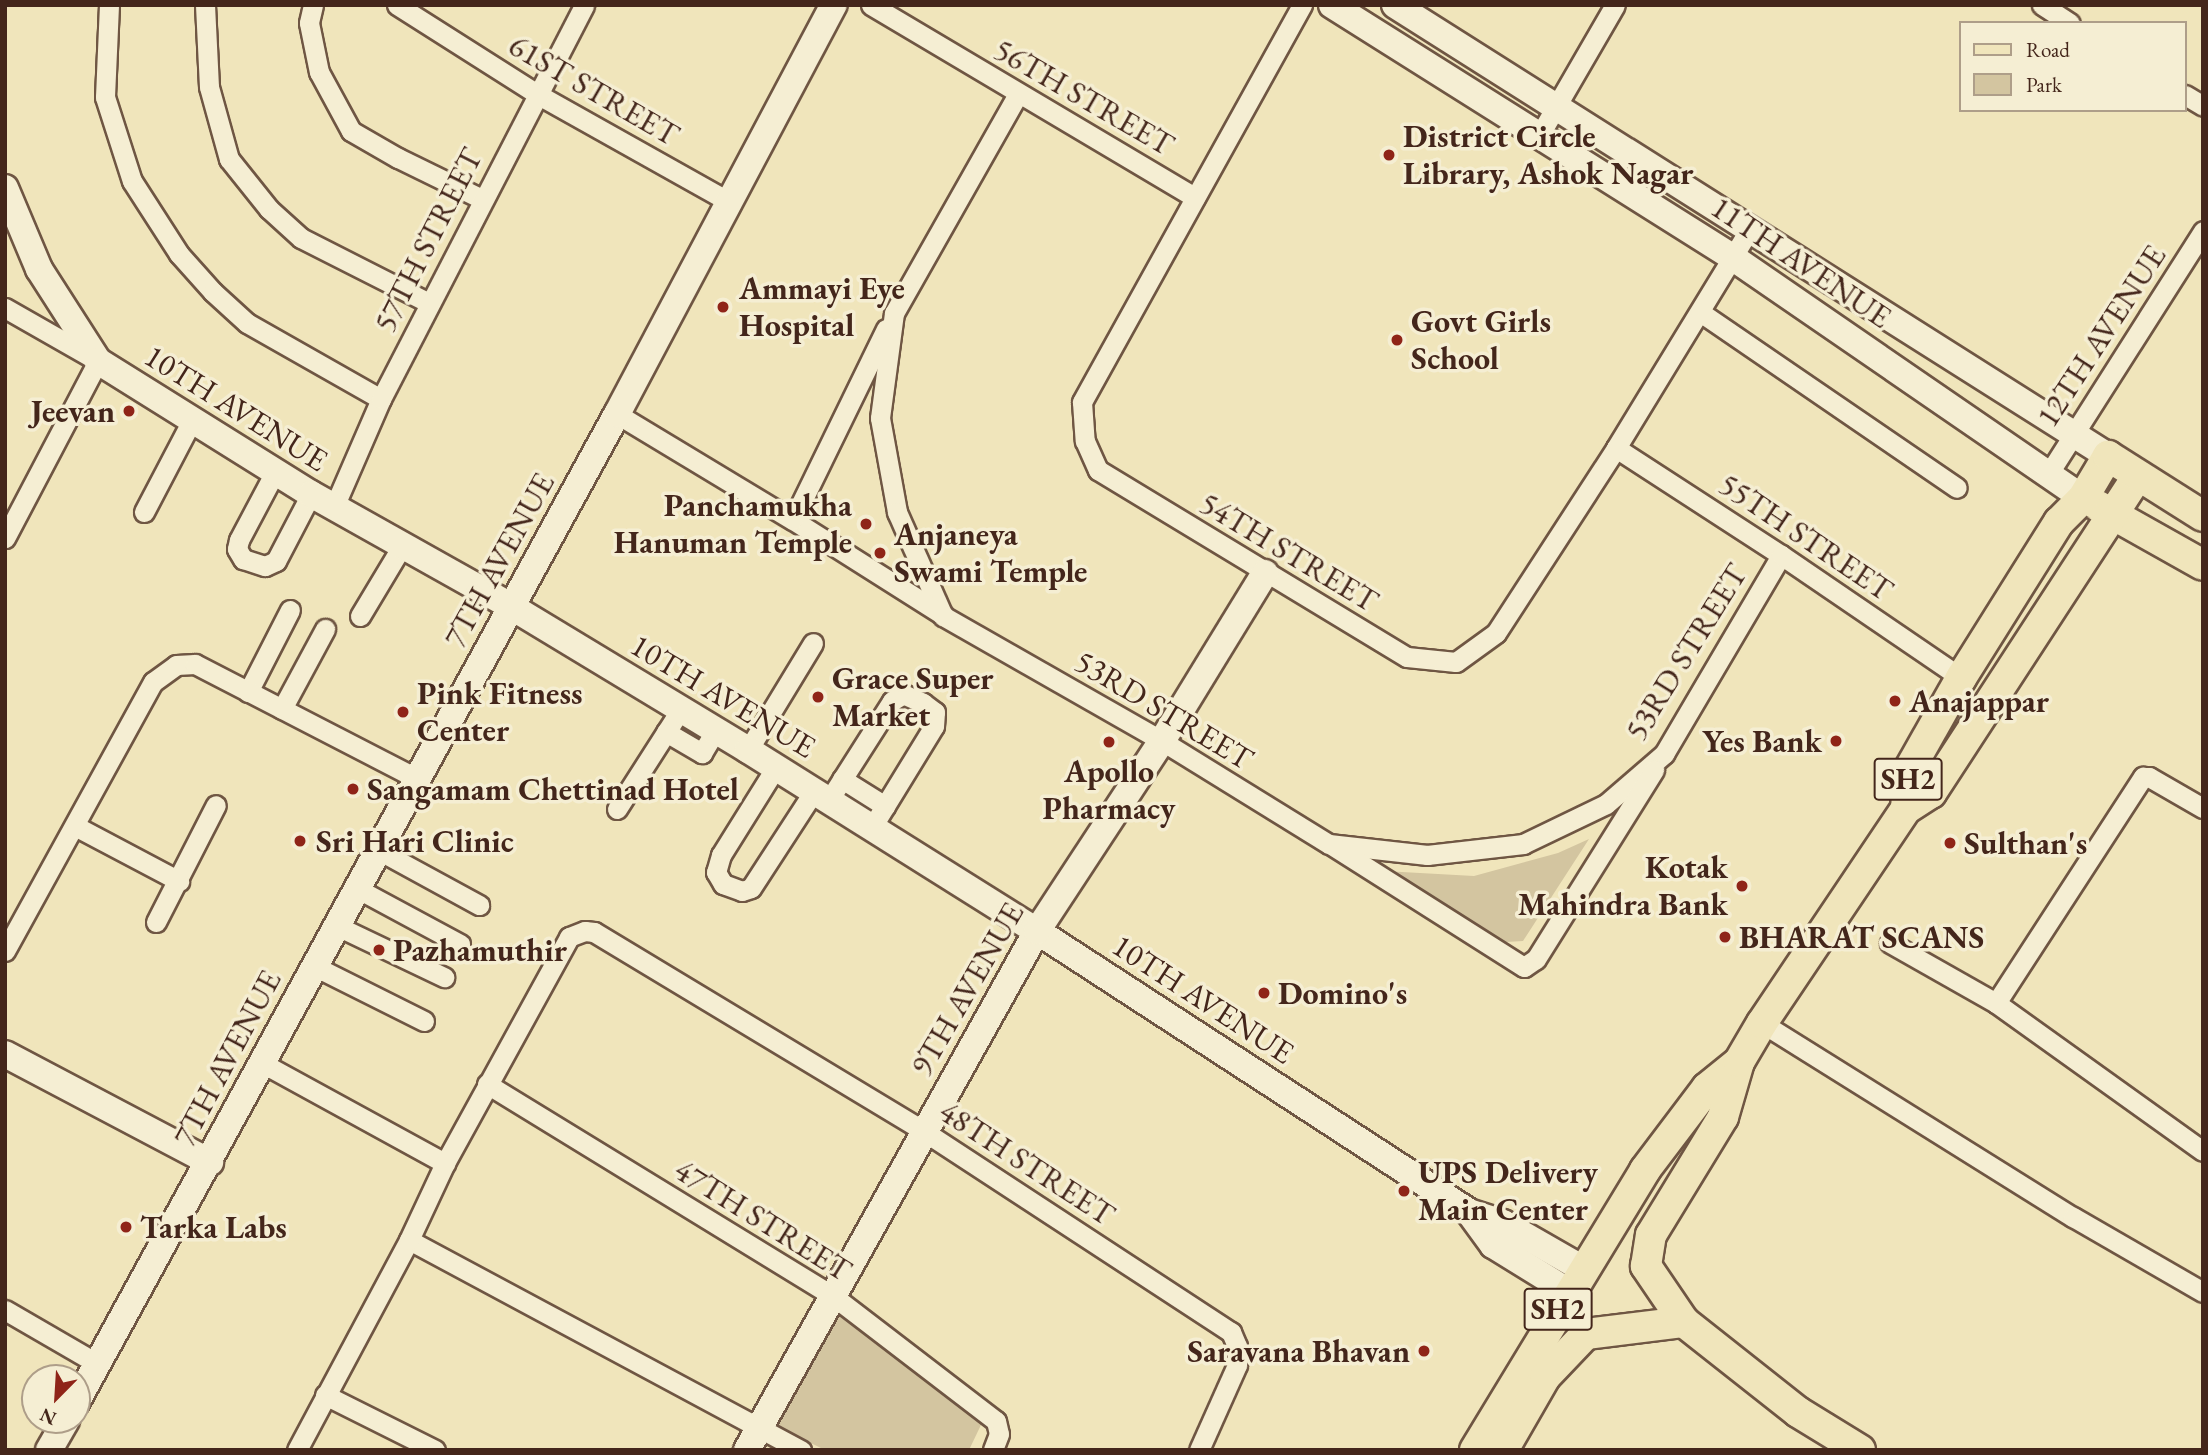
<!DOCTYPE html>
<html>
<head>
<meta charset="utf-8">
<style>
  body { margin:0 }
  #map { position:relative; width:2208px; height:1455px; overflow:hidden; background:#f0e5bb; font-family:"EB Garamond",serif }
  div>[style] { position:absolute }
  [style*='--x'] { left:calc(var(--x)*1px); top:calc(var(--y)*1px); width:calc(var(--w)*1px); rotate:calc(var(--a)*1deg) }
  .green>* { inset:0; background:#d3c5a0 }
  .roads { filter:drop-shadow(2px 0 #6f5643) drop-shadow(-2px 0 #6f5643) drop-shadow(0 2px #6f5643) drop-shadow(0 -2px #6f5643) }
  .street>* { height:19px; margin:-9.5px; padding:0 9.5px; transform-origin:9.5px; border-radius:9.5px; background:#f5eed3 }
  .secondary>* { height:26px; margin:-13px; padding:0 13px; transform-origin:13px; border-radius:13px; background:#f5eed3 }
  .primary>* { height:30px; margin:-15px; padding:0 15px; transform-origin:15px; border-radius:15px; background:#f0e5bb }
  .dots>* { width:19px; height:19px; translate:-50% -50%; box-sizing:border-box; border:4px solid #f5eed3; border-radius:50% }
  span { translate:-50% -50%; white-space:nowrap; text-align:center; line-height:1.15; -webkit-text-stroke:7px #f5eed3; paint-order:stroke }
  .shield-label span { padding:2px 5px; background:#f5eed3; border:2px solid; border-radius:5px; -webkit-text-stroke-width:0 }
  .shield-label { font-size:30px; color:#44261b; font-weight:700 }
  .street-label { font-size:32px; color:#44261b }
  .poi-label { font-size:32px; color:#44261b; font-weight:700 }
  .left { translate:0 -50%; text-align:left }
  .right { translate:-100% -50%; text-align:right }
  .frame { position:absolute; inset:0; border:7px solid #44261b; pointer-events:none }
  .legend { position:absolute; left:1959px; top:21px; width:228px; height:91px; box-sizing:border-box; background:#f5eed3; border:2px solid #ae9e89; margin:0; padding:9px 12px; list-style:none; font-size:21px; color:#44261b }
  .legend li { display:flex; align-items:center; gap:14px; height:35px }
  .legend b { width:35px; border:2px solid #ae9e89 }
  .north { position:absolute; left:21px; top:1364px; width:70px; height:70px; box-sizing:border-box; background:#f5eed3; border:2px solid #ae9e89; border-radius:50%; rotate:204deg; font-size:19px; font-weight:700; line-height:28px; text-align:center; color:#44261b }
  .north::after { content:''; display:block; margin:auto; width:24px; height:32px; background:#8f2418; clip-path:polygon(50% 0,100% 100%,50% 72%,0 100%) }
</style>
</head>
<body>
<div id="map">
  <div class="green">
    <div style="clip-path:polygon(1589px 839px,1523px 941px,1506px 942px,1384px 871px,1474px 876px,1558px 853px)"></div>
    <div style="clip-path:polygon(831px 1305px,990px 1406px,969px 1450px,825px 1450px,764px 1420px)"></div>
  </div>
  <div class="roads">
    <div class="street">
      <div style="--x:109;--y:5;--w:92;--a:92.5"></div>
      <div style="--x:105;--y:97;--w:88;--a:72.2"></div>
      <div style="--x:132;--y:181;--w:87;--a:57.2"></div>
      <div style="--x:179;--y:254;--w:51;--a:48.2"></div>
      <div style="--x:213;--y:292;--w:46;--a:42.4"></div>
      <div style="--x:247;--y:323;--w:154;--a:29.6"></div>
      <div style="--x:205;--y:5;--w:82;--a:87.2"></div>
      <div style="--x:209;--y:87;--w:75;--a:74.5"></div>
      <div style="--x:229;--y:159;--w:64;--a:51.3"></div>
      <div style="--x:269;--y:209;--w:43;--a:42.2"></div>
      <div style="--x:301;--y:238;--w:144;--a:26.9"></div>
      <div style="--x:313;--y:5;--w:18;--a:103"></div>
      <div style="--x:309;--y:23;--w:50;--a:78.5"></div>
      <div style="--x:319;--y:72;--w:67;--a:61.5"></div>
      <div style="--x:351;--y:131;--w:54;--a:29.9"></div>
      <div style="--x:398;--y:158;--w:93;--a:26"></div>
      <div style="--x:397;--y:5;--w:166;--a:32.4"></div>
      <div style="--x:537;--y:94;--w:219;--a:29.3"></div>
      <div style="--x:871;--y:5;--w:377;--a:30.7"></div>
      <div style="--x:1302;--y:5;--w:454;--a:119"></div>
      <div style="--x:1082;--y:402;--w:39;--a:86"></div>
      <div style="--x:1085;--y:441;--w:32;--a:66"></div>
      <div style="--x:1098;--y:470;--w:361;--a:31.2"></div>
      <div style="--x:1407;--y:657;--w:49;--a:5.8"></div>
      <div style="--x:1456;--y:662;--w:49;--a:-35.9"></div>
      <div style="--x:1496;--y:633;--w:221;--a:-57"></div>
      <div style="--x:1616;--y:448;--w:255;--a:-58.6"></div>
      <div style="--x:2042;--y:5;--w:33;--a:33"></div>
      <div style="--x:1018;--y:94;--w:252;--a:119.5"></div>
      <div style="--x:894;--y:313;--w:106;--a:97.6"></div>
      <div style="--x:880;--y:418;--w:96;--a:79.7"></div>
      <div style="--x:897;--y:512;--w:114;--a:66.1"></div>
      <div style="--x:943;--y:616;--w:252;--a:29.7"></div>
      <div style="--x:1162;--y:741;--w:196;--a:31.7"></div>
      <div style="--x:1329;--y:844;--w:99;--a:6.4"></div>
      <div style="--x:1427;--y:855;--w:97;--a:-6.5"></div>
      <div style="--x:1523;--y:844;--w:92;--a:-25.7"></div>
      <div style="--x:1606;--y:804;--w:77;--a:-40.8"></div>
      <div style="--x:1664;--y:754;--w:231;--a:-59.5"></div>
      <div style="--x:2185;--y:95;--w:21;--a:31"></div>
      <div style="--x:1539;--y:136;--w:151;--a:-59.9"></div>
      <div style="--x:5;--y:308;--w:107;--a:29.7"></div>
      <div style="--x:98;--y:361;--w:200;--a:117.7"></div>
      <div style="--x:1700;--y:312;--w:311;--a:34.4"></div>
      <div style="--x:886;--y:329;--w:212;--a:116"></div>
      <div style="--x:793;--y:520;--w:178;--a:32.3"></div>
      <div style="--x:617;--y:414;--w:205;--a:31.1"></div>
      <div style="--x:1616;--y:448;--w:197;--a:33"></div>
      <div style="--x:1781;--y:555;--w:218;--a:34.3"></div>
      <div style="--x:275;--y:472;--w:77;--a:117.9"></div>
      <div style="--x:239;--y:540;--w:9;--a:103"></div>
      <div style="--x:237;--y:549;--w:12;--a:59"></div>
      <div style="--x:243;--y:559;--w:23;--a:18"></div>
      <div style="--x:265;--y:566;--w:12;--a:-24"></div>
      <div style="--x:276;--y:561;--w:76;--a:-62.4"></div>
      <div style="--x:2049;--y:473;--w:287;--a:-57.5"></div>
      <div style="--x:334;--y:507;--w:118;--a:-66.5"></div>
      <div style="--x:381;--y:399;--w:443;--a:-62.7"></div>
      <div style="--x:144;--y:512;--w:104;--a:-62.4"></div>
      <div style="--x:360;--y:616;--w:82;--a:-59"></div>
      <div style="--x:248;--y:692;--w:92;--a:-62.9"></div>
      <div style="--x:282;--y:709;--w:91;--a:-61.7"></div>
      <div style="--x:666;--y:732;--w:42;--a:30.3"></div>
      <div style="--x:702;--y:753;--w:27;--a:-59"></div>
      <div style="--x:748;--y:750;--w:125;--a:-58.7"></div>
      <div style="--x:776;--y:767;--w:104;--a:122"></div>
      <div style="--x:721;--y:855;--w:18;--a:106"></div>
      <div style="--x:716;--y:872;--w:14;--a:60"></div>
      <div style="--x:723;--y:884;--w:20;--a:20"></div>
      <div style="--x:742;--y:891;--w:9;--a:-18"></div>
      <div style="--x:751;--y:888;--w:116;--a:-57"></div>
      <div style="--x:842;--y:779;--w:51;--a:32.1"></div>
      <div style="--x:829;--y:800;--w:117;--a:-57.5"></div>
      <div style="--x:892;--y:701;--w:13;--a:-32"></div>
      <div style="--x:903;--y:694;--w:22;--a:24"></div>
      <div style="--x:923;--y:703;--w:15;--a:37"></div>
      <div style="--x:935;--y:712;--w:14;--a:94"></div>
      <div style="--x:934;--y:726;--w:119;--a:121.5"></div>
      <div style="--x:617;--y:809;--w:119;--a:-57.4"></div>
      <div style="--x:75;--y:826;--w:118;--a:27.9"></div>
      <div style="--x:1333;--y:846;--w:226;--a:32.4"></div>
      <div style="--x:1524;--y:967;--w:14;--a:-34"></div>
      <div style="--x:1536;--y:959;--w:223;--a:-58"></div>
      <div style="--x:380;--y:851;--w:113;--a:28.6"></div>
      <div style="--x:358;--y:889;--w:116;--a:28.3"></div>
      <div style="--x:156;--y:922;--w:131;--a:-62.9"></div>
      <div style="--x:337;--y:926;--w:119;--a:25.5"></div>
      <div style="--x:1890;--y:943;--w:122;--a:29.5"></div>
      <div style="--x:1996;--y:1003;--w:254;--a:35.6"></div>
      <div style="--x:5;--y:951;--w:307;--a:-61.2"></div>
      <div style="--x:153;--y:682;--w:29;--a:-36"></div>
      <div style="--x:176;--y:665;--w:19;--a:-3"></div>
      <div style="--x:195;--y:664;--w:249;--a:27.3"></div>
      <div style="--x:314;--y:966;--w:123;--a:26.6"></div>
      <div style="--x:1996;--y:1003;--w:270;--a:-57"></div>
      <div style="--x:2143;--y:777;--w:6;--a:0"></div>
      <div style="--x:2149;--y:777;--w:62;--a:29.9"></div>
      <div style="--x:1762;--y:1023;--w:367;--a:32"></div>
      <div style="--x:2073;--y:1217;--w:150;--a:30"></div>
      <div style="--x:262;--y:1063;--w:209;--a:28.7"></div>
      <div style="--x:487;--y:1084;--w:406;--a:31.5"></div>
      <div style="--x:833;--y:1296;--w:205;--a:37.5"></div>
      <div style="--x:996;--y:1421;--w:13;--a:77"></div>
      <div style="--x:999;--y:1434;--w:17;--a:111"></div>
      <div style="--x:409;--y:1240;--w:445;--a:28.2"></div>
      <div style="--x:5;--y:1310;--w:108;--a:30.1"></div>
      <div style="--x:325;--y:1395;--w:123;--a:26.6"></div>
      <div style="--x:297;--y:1450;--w:238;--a:-61.9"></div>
      <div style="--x:409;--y:1240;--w:85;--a:-64.9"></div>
      <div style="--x:445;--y:1163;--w:258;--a:-61.2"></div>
      <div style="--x:569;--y:937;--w:17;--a:-21"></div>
      <div style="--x:585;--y:931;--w:9;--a:6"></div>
      <div style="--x:594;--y:932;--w:387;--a:31.1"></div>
      <div style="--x:925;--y:1132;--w:366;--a:33.2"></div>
      <div style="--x:1231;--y:1332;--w:15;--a:67"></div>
      <div style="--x:1237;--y:1346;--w:19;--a:90"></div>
      <div style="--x:1237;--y:1365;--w:93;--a:114.1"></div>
    </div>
    <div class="secondary">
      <div style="--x:1332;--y:5;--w:473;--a:32.2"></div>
      <div style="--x:1732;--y:257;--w:426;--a:34.5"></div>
      <div style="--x:1395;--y:5;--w:844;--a:32.31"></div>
      <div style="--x:5;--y:188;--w:88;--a:67.2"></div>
      <div style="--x:39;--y:269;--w:109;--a:57.3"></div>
      <div style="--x:98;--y:361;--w:251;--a:32"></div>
      <div style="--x:311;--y:494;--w:231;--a:29.3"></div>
      <div style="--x:512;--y:607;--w:276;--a:31.2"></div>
      <div style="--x:748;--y:750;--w:341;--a:32.1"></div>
      <div style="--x:1037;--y:931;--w:515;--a:33.04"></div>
      <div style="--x:1469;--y:1212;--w:36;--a:18"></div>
      <div style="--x:1503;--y:1223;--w:92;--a:29.9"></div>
      <div style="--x:5;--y:1054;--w:232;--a:27.8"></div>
      <div style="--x:1469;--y:1212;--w:41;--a:54"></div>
      <div style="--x:1493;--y:1245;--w:89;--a:31.7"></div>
      <div style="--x:77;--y:1401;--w:1125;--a:-61.32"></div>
      <div style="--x:617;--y:414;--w:463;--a:-62.1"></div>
      <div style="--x:49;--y:1450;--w:34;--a:-60"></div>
      <div style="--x:747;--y:1450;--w:595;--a:-60.8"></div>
      <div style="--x:1037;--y:931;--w:227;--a:-56.7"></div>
      <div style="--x:1162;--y:741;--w:197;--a:-58.5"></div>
    </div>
    <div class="primary">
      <div style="--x:2098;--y:506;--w:120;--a:29.3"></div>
      <div style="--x:1906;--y:809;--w:30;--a:-33"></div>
      <div style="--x:1931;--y:793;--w:379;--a:-56.9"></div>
      <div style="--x:1475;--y:1450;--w:328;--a:-58.7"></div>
      <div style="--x:1645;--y:1170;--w:103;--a:-52.9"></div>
      <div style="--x:1707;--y:1088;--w:41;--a:-39.1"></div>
      <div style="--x:1503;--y:1450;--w:84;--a:-60.1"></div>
      <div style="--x:1545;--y:1377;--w:59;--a:-46.4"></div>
      <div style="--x:1586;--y:1334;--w:99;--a:-7"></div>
      <div style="--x:1860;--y:1450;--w:73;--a:-148.5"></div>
      <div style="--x:1798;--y:1412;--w:145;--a:-141.7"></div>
      <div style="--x:1684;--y:1322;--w:68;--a:-124.2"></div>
      <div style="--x:1646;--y:1266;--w:31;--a:-81"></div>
      <div style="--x:1651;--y:1235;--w:138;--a:-58.6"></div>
      <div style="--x:1723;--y:1117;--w:57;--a:-73.8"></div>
      <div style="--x:1739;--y:1062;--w:45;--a:-59.5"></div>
      <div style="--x:1762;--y:1023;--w:258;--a:-56.1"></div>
      <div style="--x:1906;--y:809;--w:39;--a:-86"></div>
      <div style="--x:1909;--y:770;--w:106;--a:-60.5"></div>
      <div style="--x:1961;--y:678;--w:184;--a:-57.9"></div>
      <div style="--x:2059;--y:522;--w:34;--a:-45"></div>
      <div style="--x:2083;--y:498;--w:49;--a:-59.2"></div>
      <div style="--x:2108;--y:456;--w:112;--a:32.3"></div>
    </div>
  </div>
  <div class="dots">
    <div style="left:1389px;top:155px;background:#8f2418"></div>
    <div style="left:723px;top:307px;background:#8f2418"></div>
    <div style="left:1397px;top:340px;background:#8f2418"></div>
    <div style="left:129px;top:411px;background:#8f2418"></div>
    <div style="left:866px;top:524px;background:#8f2418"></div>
    <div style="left:880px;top:553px;background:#8f2418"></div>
    <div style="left:818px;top:697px;background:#8f2418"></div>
    <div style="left:1895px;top:701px;background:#8f2418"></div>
    <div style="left:403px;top:712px;background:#8f2418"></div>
    <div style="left:1836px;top:741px;background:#8f2418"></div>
    <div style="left:1109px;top:742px;background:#8f2418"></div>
    <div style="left:353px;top:789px;background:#8f2418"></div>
    <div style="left:300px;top:841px;background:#8f2418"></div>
    <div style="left:1950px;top:843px;background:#8f2418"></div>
    <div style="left:1742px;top:886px;background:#8f2418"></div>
    <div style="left:1725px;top:937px;background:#8f2418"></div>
    <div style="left:379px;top:950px;background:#8f2418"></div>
    <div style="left:1264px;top:993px;background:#8f2418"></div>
    <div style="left:1404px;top:1191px;background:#8f2418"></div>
    <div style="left:126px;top:1227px;background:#8f2418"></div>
    <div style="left:1424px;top:1351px;background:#8f2418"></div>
  </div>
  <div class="shield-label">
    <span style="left:1908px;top:779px">SH2</span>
    <span style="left:1558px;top:1309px">SH2</span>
  </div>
  <div class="street-label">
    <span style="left:594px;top:90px;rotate:30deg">61ST STREET</span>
    <span style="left:1084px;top:97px;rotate:30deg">56TH STREET</span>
    <span style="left:428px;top:240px;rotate:-63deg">57TH STREET</span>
    <span style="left:1801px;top:262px;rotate:34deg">11TH AVENUE</span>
    <span style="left:2101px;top:336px;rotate:-57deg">12TH AVENUE</span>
    <span style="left:236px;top:408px;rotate:32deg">10TH AVENUE</span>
    <span style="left:1806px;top:537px;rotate:34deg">55TH STREET</span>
    <span style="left:1289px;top:552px;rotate:31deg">54TH STREET</span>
    <span style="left:499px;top:560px;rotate:-61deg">7TH AVENUE</span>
    <span style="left:1686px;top:652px;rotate:-58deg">53RD STREET</span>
    <span style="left:723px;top:696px;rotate:31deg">10TH AVENUE</span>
    <span style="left:1164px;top:710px;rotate:31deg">53RD STREET</span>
    <span style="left:967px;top:989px;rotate:-60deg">9TH AVENUE</span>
    <span style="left:1203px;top:999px;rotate:33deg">10TH AVENUE</span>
    <span style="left:227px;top:1058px;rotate:-62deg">7TH AVENUE</span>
    <span style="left:1027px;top:1163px;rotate:33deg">48TH STREET</span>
    <span style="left:763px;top:1220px;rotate:32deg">47TH STREET</span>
  </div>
  <div class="poi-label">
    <span class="left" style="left:1403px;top:155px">District Circle<br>Library, Ashok Nagar</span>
    <span class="left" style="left:739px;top:307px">Ammayi Eye<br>Hospital</span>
    <span class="left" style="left:1411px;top:340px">Govt Girls<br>School</span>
    <span class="right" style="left:115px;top:411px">Jeevan</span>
    <span class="right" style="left:852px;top:524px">Panchamukha<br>Hanuman Temple</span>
    <span class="left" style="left:894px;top:553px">Anjaneya<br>Swami Temple</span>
    <span class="left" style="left:832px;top:697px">Grace Super<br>Market</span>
    <span class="left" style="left:417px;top:712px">Pink Fitness<br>Center</span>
    <span class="left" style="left:1909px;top:701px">Anajappar</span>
    <span class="right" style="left:1822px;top:741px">Yes Bank</span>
    <span style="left:1109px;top:790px">Apollo<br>Pharmacy</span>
    <span class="left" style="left:367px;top:789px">Sangamam Chettinad Hotel</span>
    <span class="left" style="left:316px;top:841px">Sri Hari Clinic</span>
    <span class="left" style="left:1964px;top:843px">Sulthan's</span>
    <span class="right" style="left:1728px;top:886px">Kotak<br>Mahindra Bank</span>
    <span class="left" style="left:1739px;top:937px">BHARAT SCANS</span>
    <span class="left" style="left:393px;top:950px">Pazhamuthir</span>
    <span class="left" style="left:1278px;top:993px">Domino's</span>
    <span class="left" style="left:1418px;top:1191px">UPS Delivery<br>Main Center</span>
    <span class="left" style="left:140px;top:1227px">Tarka Labs</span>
    <span class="right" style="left:1410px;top:1351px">Saravana Bhavan</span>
  </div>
  <div class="frame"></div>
  <ul class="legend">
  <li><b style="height:9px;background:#f0e5bb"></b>Road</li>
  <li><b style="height:19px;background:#d3c5a0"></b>Park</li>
  </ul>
  <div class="north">N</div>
</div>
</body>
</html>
